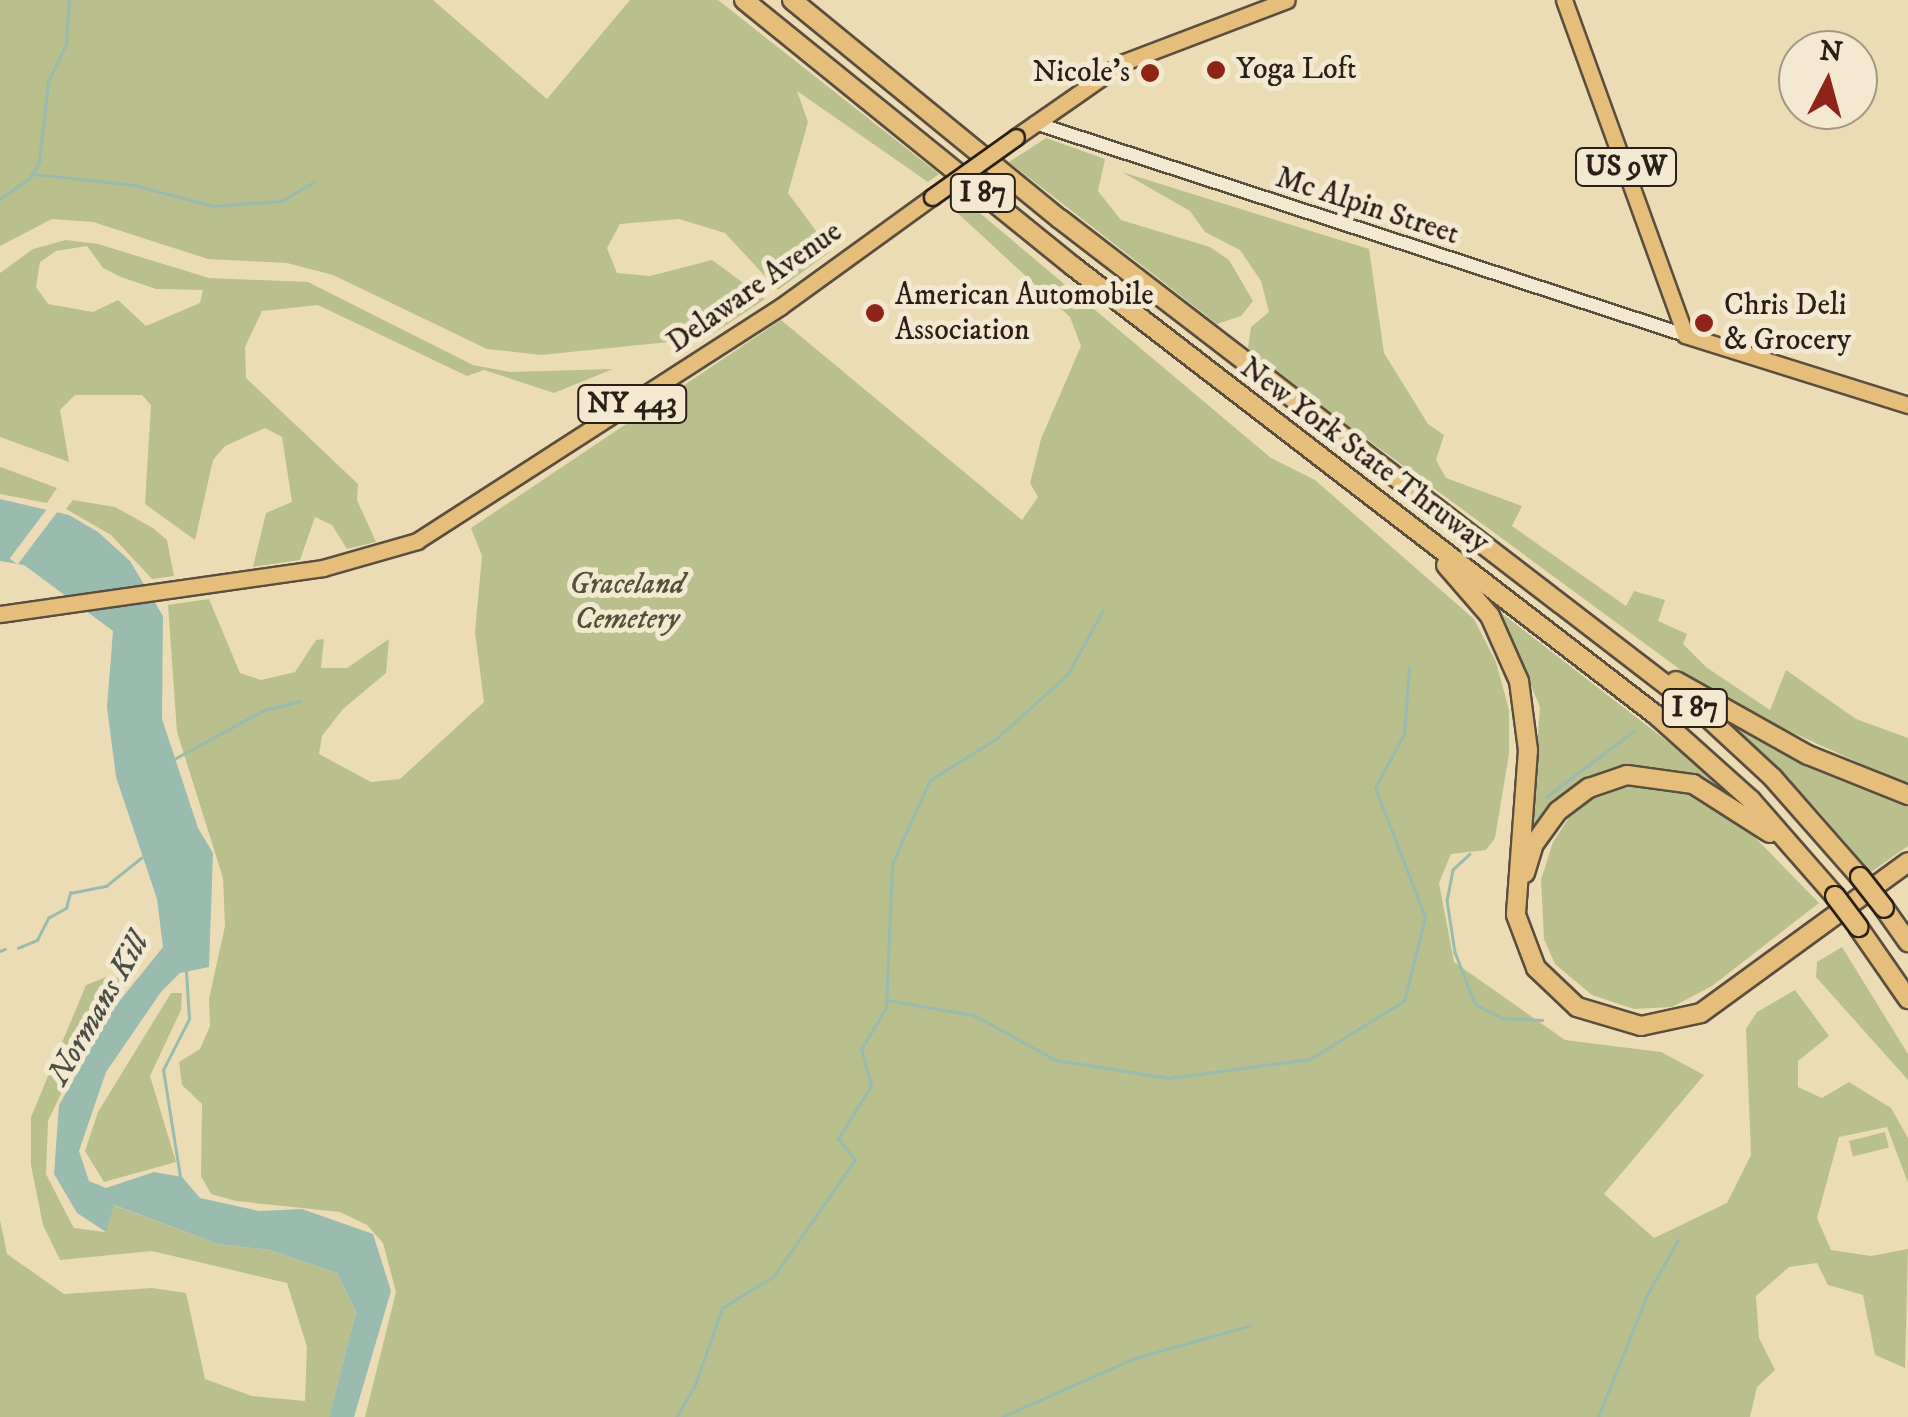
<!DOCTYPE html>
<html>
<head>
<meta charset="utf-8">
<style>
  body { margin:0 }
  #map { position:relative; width:1908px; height:1417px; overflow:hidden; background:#ecdcb6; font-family:"IM FELL DW Pica",serif }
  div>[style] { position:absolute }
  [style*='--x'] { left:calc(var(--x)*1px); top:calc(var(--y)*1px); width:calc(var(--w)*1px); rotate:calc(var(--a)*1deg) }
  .green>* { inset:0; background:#b9c08d; transform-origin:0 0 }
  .water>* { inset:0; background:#99bcaf }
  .pier>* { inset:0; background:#ecdcb6; transform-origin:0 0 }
  .stream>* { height:2.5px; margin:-1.25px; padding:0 1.25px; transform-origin:1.25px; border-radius:1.25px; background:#99bcaf }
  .roads { filter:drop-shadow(2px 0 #5a4f3f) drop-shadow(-2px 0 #5a4f3f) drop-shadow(0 2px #5a4f3f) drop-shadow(0 -2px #5a4f3f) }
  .minor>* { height:12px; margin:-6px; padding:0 6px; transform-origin:6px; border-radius:6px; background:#f3e8d0 }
  .major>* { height:15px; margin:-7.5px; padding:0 7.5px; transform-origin:7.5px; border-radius:7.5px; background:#e6be7b }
  .highway>* { height:18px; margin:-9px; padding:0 9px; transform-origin:9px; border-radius:9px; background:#e6be7b }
  .bridges { filter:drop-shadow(2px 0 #2a2017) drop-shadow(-2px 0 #2a2017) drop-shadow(0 2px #2a2017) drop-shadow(0 -2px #2a2017) }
  .major-bridge>* { height:15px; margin:-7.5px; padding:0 7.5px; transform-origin:7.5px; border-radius:7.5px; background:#e6be7b }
  .highway-bridge>* { height:18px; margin:-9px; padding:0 9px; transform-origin:9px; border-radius:9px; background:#e6be7b }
  .dots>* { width:28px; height:28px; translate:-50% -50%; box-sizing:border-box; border:5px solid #f3e8d0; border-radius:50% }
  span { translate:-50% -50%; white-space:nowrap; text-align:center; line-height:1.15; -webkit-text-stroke:10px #f3e8d0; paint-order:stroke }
  .shield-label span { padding:2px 8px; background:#f3e8d0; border:2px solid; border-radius:8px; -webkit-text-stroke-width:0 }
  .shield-label { font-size:28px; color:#2a2017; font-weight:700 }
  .poi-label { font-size:30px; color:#2a2017 }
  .left { translate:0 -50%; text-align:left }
  .right { translate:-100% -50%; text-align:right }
  .street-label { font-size:30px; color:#2a2017 }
  .park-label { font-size:30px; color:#55503a; font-style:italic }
  .water-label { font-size:32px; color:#4b4f45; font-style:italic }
  .north { position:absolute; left:1778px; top:30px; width:100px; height:100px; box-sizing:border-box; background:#f3e8d0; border:2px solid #a39886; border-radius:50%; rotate:6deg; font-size:28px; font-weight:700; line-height:40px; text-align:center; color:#2a2017 }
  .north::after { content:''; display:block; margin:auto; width:35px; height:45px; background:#8f2418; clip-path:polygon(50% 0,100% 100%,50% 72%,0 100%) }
</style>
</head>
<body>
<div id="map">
  <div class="green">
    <div style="clip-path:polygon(0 0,433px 0,547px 99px,630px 0,718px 0,939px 174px,928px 182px,797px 91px,808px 122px,788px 193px,831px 251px,778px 290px,725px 233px,679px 219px,620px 224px,607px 248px,617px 273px,650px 276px,712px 260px,765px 299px,714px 333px,679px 341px,541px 355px,487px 349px,333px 275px,287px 263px,208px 259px,93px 222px,52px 219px,0 246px)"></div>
    <div style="clip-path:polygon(1046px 138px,1105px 159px,1098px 191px,1121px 220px,1210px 247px,1229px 260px,1253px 301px,1241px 316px,1217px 324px,1009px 162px)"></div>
    <div style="clip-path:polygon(1122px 172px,1369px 249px,1384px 353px,1428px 424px,1444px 435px,1436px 460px,1446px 478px,1522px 506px,1512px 526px,1626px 606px,1634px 591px,1665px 600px,1658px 621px,1687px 634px,1683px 644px,1706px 667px,1770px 710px,1786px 670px,1856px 719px,1908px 738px,1908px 785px,1723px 701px,1345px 423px,1248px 348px,1251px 327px,1269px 312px,1261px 281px,1240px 250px,1205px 232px,1190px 211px)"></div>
    <div style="clip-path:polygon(962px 198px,1271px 458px,1315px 480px,1474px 619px,1496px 662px,1509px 710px,1509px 754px,1495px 838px,1486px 850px,1451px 854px,1439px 883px,1454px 962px,1565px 1040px,1661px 1052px,1704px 1075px,1604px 1194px,1654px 1238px,1727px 1203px,1751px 1155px,1746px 1029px,1757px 1012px,1795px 990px,1829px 1036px,1798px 1061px,1798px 1087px,1822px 1098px,1849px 1082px,1891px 1108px,1908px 1138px,1908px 1183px,1887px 1127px,1839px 1137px,1817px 1218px,1831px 1250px,1871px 1256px,1908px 1249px,1905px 1368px,1875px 1355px,1863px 1295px,1828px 1285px,1817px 1263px,1789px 1267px,1756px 1296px,1759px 1338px,1775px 1370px,1757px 1387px,1750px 1417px,365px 1417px,396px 1292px,383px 1243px,367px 1225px,340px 1212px,236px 1201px,211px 1194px,201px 1176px,202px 1104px,182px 1085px,179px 1062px,200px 1049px,210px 1026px,209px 999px,225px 926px,223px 878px,177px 732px,168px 605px,209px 599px,240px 673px,261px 680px,295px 672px,316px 640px,324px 639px,321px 668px,347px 668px,389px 639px,386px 673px,343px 709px,322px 736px,319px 754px,371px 782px,400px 779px,484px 702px,475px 632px,482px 556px,471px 528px,781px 320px,1022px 520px,1038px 497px,1030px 483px,1041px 439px,1081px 346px,1070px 317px,950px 206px)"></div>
    <div style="clip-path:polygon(evenodd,66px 240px,98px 244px,209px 278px,308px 282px,473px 365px,510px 372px,613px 369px,554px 393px,484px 370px,467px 376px,318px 305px,262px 311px,245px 347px,246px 378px,358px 484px,357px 500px,376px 542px,347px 549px,332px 525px,315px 517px,300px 560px,253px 567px,266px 513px,292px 502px,282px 437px,265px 428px,225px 446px,213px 460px,195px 540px,145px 504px,151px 405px,142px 395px,75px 395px,60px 410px,69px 462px,0 437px,0 273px,33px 249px,66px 240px,87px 246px,103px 268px,121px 277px,156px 289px,203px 290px,200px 303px,146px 326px,118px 300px,93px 312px,48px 304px,36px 287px,40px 262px,56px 251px,87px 246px)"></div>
    <div style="clip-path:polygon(0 467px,6px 469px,57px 488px,47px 503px,0 494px)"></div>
    <div style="clip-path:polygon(73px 500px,115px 507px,153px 528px,167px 540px,174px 576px,152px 579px,111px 535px,66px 509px)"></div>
    <div style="clip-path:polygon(1500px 612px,1685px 755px,1734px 799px,1679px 772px,1612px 771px,1574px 787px,1530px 835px,1540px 707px)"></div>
    <div style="clip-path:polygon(1724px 720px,1817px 771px,1908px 807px,1908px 846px,1871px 872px,1814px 806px)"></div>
    <div style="clip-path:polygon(1653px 783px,1684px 788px,1739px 821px,1819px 903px,1712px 986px,1672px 1007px,1634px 1009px,1592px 995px,1555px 964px,1544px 939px,1541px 880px,1553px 842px,1570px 816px,1601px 792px)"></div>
    <div style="clip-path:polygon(1842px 947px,1908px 1054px,1908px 1080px,1816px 977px,1817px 962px)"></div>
    <div style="clip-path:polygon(109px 976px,127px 980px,91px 1031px,48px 1121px,46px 1174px,68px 1217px,74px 1228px,105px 1232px,113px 1205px,218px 1244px,270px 1250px,337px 1273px,356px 1312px,329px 1417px,0 1417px,0 1220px,7px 1254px,64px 1294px,152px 1288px,186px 1293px,205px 1379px,252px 1396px,305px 1401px,307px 1347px,287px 1283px,152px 1251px,60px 1260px,43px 1225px,31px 1165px,31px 1117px,86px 985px)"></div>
    <div style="clip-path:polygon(171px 993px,182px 993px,181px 1010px,150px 1076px,176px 1162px,104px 1182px,85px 1151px,98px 1112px)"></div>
    <div style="left:1885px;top:1132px;width:16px;height:37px;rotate:76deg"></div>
  </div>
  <div class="water">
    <div style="clip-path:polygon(0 499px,69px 515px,98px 532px,130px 561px,163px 616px,162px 719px,198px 828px,213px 853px,209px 967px,180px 973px,161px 992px,106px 1072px,79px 1151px,89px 1181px,106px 1188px,154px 1172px,182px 1177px,200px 1198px,259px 1211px,302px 1209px,373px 1234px,391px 1291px,354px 1417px,329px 1417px,356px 1312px,337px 1273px,270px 1250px,218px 1244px,114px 1205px,106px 1232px,77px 1213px,54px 1174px,59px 1105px,113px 1009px,163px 947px,157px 899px,116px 777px,107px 707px,113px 631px,24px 565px,0 561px)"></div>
  </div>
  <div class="pier">
    <div style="left:50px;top:505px;width:10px;height:67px;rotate:37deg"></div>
  </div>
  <div class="stream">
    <div style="--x:33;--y:174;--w:102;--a:6.2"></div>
    <div style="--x:134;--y:185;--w:83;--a:14.7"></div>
    <div style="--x:214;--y:206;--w:67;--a:-4.3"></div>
    <div style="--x:281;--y:201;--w:38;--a:-30"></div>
    <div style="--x:0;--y:199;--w:35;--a:-35"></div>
    <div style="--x:29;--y:179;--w:20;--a:-60"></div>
    <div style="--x:39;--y:162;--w:81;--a:-83.6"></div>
    <div style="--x:48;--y:82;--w:42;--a:-64.7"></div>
    <div style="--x:66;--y:44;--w:44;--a:-86.1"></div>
    <div style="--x:176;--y:758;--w:100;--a:-28.6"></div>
    <div style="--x:264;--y:710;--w:37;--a:-14"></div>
    <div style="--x:1546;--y:797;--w:110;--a:-36.9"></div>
    <div style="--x:1470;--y:854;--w:23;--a:137"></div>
    <div style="--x:1453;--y:870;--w:31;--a:101"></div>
    <div style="--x:1447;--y:900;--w:53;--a:81.3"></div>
    <div style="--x:1455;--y:952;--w:56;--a:69"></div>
    <div style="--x:1475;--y:1004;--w:30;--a:27"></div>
    <div style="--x:1502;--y:1018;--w:40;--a:2.9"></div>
    <div style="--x:18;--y:948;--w:21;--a:-23"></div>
    <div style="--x:37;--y:940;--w:25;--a:-63"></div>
    <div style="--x:48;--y:918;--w:21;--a:-29"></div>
    <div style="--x:66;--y:908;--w:16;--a:-75"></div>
    <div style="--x:70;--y:893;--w:37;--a:-11"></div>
    <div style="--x:106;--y:886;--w:45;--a:-38.7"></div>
    <div style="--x:0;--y:951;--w:5;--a:-22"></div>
    <div style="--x:886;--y:1000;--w:89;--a:9.7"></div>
    <div style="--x:974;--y:1015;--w:94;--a:28.8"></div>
    <div style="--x:1056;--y:1060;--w:114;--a:9.1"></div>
    <div style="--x:1169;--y:1078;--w:142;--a:-7.7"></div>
    <div style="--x:1310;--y:1059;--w:110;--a:-31.7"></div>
    <div style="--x:1404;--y:1001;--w:87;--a:-76"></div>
    <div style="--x:1425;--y:917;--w:138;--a:-111.2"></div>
    <div style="--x:1375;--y:788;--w:61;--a:-61.8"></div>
    <div style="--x:1404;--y:734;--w:66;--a:-85.7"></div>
    <div style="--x:180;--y:1177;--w:108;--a:-99"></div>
    <div style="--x:163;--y:1070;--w:57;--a:-63"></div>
    <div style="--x:189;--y:1019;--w:48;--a:-93.6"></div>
    <div style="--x:676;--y:1417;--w:37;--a:-59"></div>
    <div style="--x:695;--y:1385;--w:82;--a:-70.7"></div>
    <div style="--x:722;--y:1308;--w:61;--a:-31.6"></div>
    <div style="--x:774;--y:1276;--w:141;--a:-55.1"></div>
    <div style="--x:855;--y:1160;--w:27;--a:-129"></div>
    <div style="--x:838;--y:1139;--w:62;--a:-58.1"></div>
    <div style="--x:871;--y:1086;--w:38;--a:-105"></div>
    <div style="--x:861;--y:1049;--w:48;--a:-58.6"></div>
    <div style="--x:886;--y:1008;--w:144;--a:-87.6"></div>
    <div style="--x:892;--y:864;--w:92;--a:-65.7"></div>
    <div style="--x:930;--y:780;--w:78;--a:-31.8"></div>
    <div style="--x:996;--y:739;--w:97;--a:-42.1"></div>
    <div style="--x:1068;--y:674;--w:73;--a:-61.3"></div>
    <div style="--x:1002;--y:1417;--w:142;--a:-24"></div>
    <div style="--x:1132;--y:1359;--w:122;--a:-15.8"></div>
    <div style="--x:1598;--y:1417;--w:131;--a:-68.1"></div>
    <div style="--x:1647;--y:1295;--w:63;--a:-60.6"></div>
  </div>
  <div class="roads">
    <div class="minor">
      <div style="--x:1035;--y:123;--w:684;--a:18.06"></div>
    </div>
    <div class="major">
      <div style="--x:1564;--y:0;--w:356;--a:70.1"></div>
      <div style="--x:1685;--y:335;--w:234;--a:17.4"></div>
      <div style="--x:1016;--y:137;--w:131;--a:-34.8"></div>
      <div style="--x:1124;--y:62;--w:174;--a:-20.8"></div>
      <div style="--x:0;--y:614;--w:326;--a:-8.1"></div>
      <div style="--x:323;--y:568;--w:98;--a:-16"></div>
      <div style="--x:417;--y:541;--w:432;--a:-32.8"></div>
      <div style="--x:780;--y:307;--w:188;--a:-35.9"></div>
    </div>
    <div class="highway">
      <div style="--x:744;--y:0;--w:424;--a:39"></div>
      <div style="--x:1074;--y:267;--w:734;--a:37.59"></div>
      <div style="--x:1656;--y:715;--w:127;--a:41.8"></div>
      <div style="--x:1751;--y:800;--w:128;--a:48.8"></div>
      <div style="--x:792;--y:0;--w:346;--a:39.3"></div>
      <div style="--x:1060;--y:219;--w:812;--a:37.55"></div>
      <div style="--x:1704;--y:714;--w:94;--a:42.8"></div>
      <div style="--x:1773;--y:778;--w:132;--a:48.7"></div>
      <div style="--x:1446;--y:565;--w:67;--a:49.2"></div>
      <div style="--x:1490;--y:616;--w:71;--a:66"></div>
      <div style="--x:1519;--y:681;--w:70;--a:82.6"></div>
      <div style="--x:1528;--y:750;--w:165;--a:94.2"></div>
      <div style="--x:1516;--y:915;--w:57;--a:69.3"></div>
      <div style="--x:1536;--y:968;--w:57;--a:43.6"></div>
      <div style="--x:1577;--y:1007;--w:67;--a:16.5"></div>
      <div style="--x:1641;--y:1026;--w:61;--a:-12.2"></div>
      <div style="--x:1701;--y:1013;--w:256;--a:-36.1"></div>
      <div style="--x:1676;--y:681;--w:151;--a:29.3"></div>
      <div style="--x:1808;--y:755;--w:108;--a:21.8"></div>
      <div style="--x:1525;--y:873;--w:30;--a:-73"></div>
      <div style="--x:1534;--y:844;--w:41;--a:-54"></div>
      <div style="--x:1558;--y:811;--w:39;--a:-37"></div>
      <div style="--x:1589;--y:788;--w:40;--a:-18.9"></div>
      <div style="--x:1627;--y:775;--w:67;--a:7.8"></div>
      <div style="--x:1693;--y:784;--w:91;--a:32.5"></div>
      <div style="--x:1884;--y:908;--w:42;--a:54.8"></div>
      <div style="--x:1858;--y:927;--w:88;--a:55.2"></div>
    </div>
  </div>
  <div class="bridges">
    <div class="major-bridge">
      <div style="--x:932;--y:197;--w:103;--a:-35.5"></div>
    </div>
    <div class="highway-bridge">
      <div style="--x:1860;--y:877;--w:39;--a:52"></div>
      <div style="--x:1835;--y:896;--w:39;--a:53"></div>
    </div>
  </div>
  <div class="dots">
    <div style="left:1216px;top:70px;background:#8f2418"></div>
    <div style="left:1150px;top:73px;background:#8f2418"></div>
    <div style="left:875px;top:313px;background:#8f2418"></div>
    <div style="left:1704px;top:323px;background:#8f2418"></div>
  </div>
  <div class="shield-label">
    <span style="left:1626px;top:167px">US 9W</span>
    <span style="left:983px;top:193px">I 87</span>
    <span style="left:632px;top:404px">NY 443</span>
    <span style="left:1695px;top:708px">I 87</span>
  </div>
  <div class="poi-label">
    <span class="left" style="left:1236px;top:70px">Yoga Loft</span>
    <span class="right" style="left:1130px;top:73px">Nicole's</span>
    <span class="left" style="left:895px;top:313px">American Automobile<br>Association</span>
    <span class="left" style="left:1724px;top:323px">Chris Deli<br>&amp; Grocery</span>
  </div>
  <div class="street-label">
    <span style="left:1367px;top:207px;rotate:18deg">Mc Alpin Street</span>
    <span style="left:755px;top:288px;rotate:-35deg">Delaware Avenue</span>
    <span style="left:1364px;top:456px;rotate:37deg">New York State Thruway</span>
  </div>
  <div class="park-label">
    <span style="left:627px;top:602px">Graceland<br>Cemetery</span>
  </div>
  <div class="water-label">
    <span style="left:99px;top:1009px;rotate:-60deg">Normans Kill</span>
  </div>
  <div class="north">N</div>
</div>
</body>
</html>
